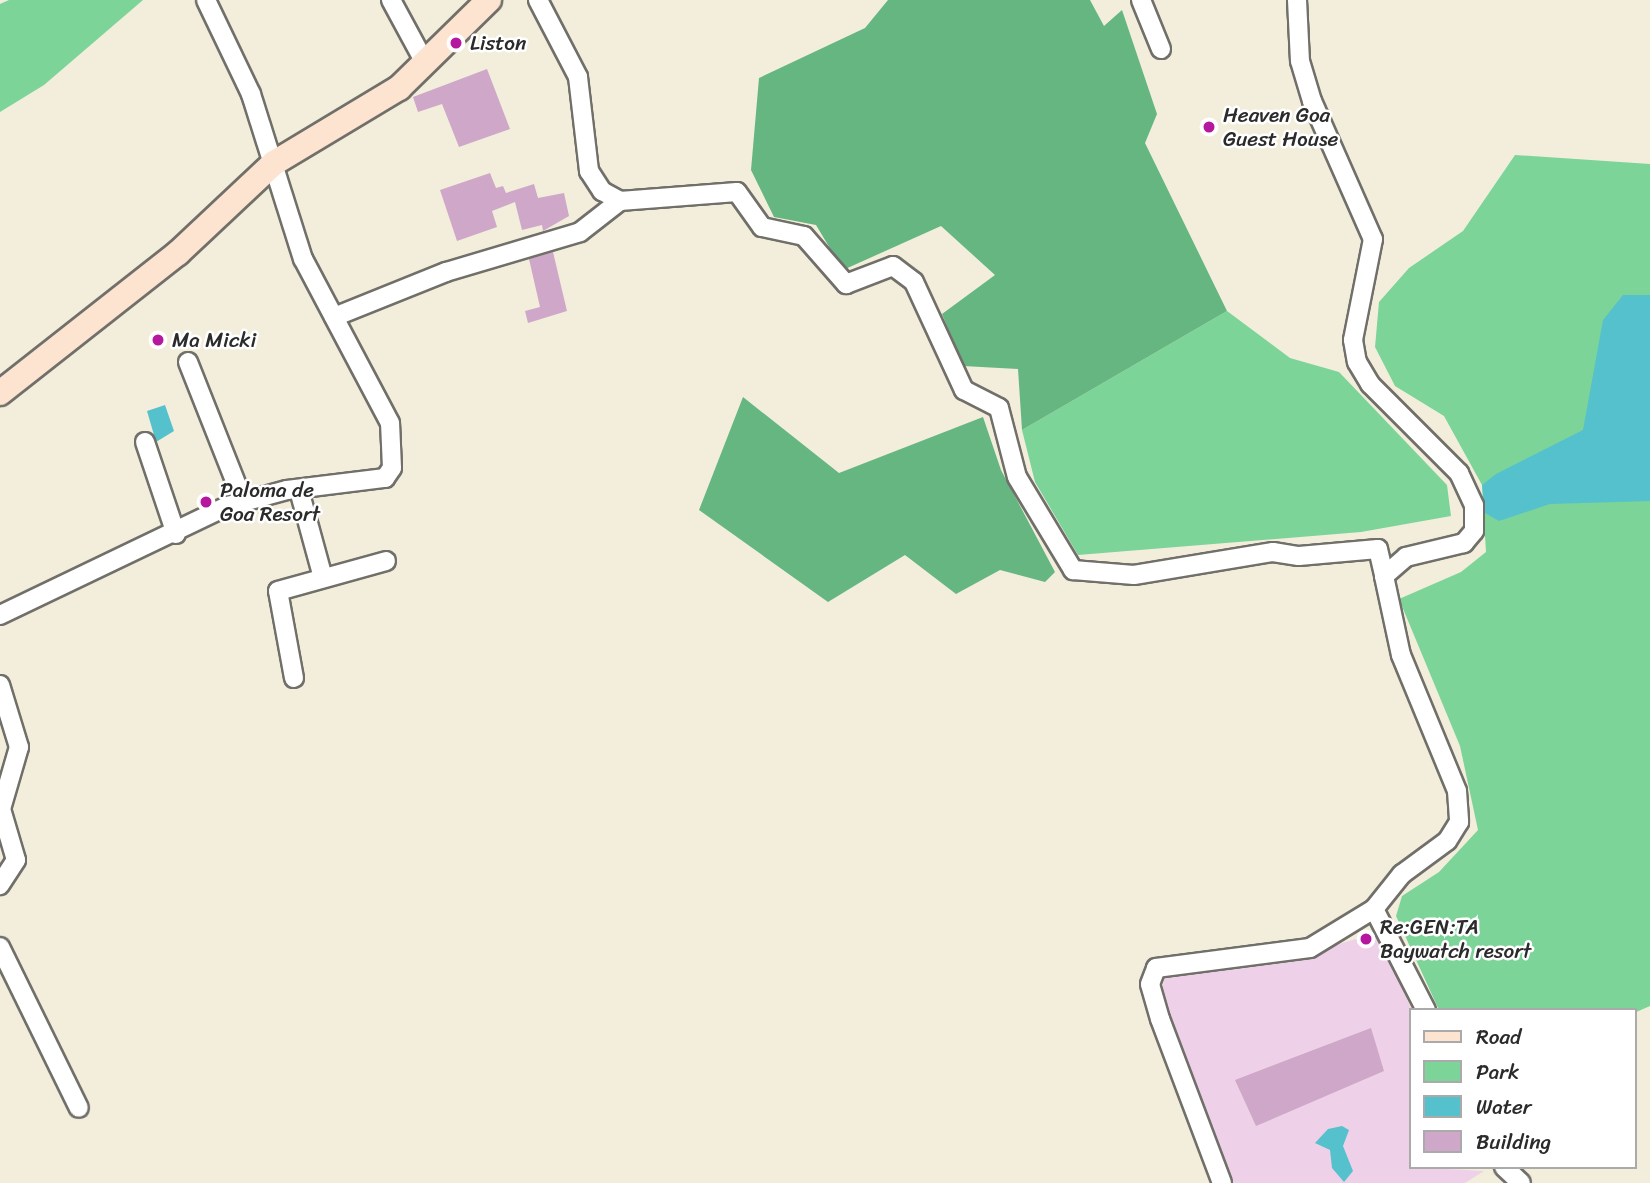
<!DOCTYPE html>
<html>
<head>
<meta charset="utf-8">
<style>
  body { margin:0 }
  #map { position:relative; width:1650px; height:1183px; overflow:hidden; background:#f2eedb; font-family:Sriracha,sans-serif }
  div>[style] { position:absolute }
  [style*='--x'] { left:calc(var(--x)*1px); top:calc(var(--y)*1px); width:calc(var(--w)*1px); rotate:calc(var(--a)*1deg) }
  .built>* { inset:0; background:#eed0e8 }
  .green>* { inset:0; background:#7cd499 }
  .forest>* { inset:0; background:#65b681 }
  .water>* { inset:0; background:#55c1cd }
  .building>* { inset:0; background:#cea7c9 }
  .roads { filter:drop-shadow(2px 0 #716f69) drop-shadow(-2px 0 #716f69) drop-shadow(0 2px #716f69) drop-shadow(0 -2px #716f69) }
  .street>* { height:18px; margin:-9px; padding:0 9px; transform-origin:9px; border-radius:9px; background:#fff }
  .secondary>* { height:24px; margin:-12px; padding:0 12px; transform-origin:12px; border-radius:12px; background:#fde4d1 }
  .dots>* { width:19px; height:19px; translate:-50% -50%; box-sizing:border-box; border:4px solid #fff; border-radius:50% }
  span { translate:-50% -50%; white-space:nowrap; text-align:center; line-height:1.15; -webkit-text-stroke:5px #fff; paint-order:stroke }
  .poi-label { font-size:21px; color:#2b2b2b }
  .left { translate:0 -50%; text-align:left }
  .legend { position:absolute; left:1409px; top:1008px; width:228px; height:161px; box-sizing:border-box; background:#fff; border:2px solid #aaa; margin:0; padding:9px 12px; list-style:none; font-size:21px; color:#2b2b2b }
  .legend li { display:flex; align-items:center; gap:14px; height:35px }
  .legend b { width:35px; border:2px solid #aaa }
</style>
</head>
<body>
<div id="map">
  <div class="built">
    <div style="clip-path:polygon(1376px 933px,1412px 1010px,1410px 1167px,1484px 1171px,1465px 1183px,1227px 1183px,1160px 1000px,1166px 971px,1282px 961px)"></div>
  </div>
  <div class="green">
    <div style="clip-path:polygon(9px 0,143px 0,44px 85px,0 112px,0 4px)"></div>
    <div style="clip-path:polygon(1515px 155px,1650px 164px,1650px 1006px,1634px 1013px,1439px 1010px,1396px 916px,1402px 896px,1439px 872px,1478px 830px,1460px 746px,1399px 599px,1461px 572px,1486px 552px,1482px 485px,1444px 416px,1395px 386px,1375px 347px,1379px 302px,1409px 268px,1463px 231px)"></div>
    <div style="clip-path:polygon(1227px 311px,1290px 358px,1339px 372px,1447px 485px,1451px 516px,1361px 532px,1078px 555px,1035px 482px,1022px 430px)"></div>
  </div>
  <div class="forest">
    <div style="clip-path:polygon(888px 0,1090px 0,1104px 26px,1122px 10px,1157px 114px,1145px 143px,1227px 311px,1022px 430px,1018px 369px,963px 366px,942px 314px,995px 275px,941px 226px,843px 270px,816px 225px,774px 217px,751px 170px,759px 78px,865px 28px)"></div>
    <div style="clip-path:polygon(743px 397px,839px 473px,983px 417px,1001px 470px,1055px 572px,1045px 582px,1000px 570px,956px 594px,905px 555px,828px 602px,699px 510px)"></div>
  </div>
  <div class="water">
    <div style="clip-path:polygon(1623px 295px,1650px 295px,1650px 501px,1550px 504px,1499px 521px,1485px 513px,1482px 485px,1496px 474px,1583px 430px,1603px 320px)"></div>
    <div style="clip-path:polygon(165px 405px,174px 431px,156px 442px,147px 411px)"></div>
    <div style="clip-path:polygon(1342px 1126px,1349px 1130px,1343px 1146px,1353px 1171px,1344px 1182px,1332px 1168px,1330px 1150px,1315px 1143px,1328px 1129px)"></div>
  </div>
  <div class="building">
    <div style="clip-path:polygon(487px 69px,510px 129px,459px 147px,442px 104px,418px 112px,413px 97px)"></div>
    <div style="clip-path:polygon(490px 173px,496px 188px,503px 186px,506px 193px,534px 184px,538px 198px,564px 193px,569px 216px,543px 231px,542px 225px,522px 230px,515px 202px,492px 211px,497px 227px,457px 241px,440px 190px)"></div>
    <div style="clip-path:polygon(553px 252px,567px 311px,528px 323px,525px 311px,540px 307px,529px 259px)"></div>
    <div style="clip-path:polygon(1371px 1028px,1384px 1071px,1256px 1126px,1235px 1080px)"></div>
  </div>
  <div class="roads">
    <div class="street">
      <div style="--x:391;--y:0;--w:72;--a:61.6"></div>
      <div style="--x:538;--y:0;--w:87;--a:62.5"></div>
      <div style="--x:578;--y:77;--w:95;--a:83.3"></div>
      <div style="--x:589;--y:171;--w:24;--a:57"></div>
      <div style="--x:602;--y:191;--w:21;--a:29"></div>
      <div style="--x:620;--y:201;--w:117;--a:-4.4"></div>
      <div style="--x:737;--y:192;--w:43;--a:54.5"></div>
      <div style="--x:762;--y:227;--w:43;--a:12.1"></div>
      <div style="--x:804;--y:236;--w:64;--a:48.8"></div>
      <div style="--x:846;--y:284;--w:50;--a:-21"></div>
      <div style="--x:893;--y:266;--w:26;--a:37"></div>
      <div style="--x:914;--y:282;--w:119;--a:65.2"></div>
      <div style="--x:964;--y:390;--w:39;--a:27"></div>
      <div style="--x:999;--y:408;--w:71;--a:75.4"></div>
      <div style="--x:1017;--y:477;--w:109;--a:58.9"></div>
      <div style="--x:1073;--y:570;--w:61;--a:4.7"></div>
      <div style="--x:1134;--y:575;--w:141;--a:-9.4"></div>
      <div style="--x:1273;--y:552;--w:26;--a:9"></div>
      <div style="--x:1299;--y:556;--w:79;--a:-5.1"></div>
      <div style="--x:1378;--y:549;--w:28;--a:77"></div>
      <div style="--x:1141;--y:0;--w:53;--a:67.8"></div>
      <div style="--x:1297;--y:0;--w:61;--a:87.2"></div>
      <div style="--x:1300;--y:61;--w:42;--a:73.3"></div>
      <div style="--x:1312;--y:101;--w:151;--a:66.2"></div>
      <div style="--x:1373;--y:239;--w:103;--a:101.2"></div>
      <div style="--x:1353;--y:340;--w:22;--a:80"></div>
      <div style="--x:1357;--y:362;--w:26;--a:59"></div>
      <div style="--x:1370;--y:384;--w:126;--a:45"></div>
      <div style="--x:1459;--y:473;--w:35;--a:65"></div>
      <div style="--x:1474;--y:505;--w:26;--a:90"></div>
      <div style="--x:1474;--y:531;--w:16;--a:130"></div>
      <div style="--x:1464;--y:543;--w:60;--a:166.4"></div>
      <div style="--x:1406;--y:557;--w:29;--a:139"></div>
      <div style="--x:1384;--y:576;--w:81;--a:77.9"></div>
      <div style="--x:1401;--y:655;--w:147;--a:67.6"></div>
      <div style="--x:1457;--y:791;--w:31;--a:86"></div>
      <div style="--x:1459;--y:822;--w:22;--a:122"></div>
      <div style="--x:1447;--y:841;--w:56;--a:143.7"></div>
      <div style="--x:1402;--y:874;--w:45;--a:128.7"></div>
      <div style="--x:1374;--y:909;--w:114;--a:62.8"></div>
      <div style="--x:334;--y:317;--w:121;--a:-21.9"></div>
      <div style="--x:446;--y:272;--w:140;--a:-16.6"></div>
      <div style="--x:580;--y:232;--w:51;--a:-37.8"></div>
      <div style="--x:188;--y:362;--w:149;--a:68.4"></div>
      <div style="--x:145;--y:442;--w:97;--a:71.4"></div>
      <div style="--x:299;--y:490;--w:91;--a:74.7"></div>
      <div style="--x:0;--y:615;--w:253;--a:-25.6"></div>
      <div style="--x:228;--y:506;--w:61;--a:-15.2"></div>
      <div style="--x:287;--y:490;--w:99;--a:-7"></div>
      <div style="--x:385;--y:478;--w:12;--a:-55"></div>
      <div style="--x:392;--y:468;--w:45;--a:-92.5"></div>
      <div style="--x:390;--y:423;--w:186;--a:-117.9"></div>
      <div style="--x:303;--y:259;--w:173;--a:-107.5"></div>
      <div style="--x:251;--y:94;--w:104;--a:-115.6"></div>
      <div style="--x:294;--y:678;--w:88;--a:-100.4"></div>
      <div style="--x:278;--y:591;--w:112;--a:-15.5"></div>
      <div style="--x:0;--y:685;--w:65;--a:73"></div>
      <div style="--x:19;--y:747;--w:65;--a:106.2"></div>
      <div style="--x:1;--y:809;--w:53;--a:73.6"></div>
      <div style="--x:16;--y:860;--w:30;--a:123"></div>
      <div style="--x:0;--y:947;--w:179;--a:63.9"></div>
      <div style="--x:1504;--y:1167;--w:23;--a:43"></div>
      <div style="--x:1222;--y:1183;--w:175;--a:-110.7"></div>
      <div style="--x:1160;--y:1019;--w:36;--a:-106"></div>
      <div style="--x:1150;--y:984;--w:17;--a:-69"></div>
      <div style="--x:1156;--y:968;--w:155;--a:-7.4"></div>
      <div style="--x:1310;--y:948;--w:75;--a:-31.4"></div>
    </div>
    <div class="secondary">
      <div style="--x:0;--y:393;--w:226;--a:-38.2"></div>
      <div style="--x:178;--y:253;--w:132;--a:-43.2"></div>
      <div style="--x:274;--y:163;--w:146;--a:-31"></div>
      <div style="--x:399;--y:88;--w:126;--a:-44.4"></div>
    </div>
  </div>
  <div class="dots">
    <div style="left:456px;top:43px;background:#b5179e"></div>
    <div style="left:1209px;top:127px;background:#b5179e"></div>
    <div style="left:158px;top:340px;background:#b5179e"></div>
    <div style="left:206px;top:502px;background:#b5179e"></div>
    <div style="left:1366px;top:939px;background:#b5179e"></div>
  </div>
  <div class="poi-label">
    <span class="left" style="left:470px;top:43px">Liston</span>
    <span class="left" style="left:1223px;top:127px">Heaven Goa<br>Guest House</span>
    <span class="left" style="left:172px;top:340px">Ma Micki</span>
    <span class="left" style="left:220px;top:502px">Paloma de<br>Goa Resort</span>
    <span class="left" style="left:1380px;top:939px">Re:GEN:TA<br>Baywatch resort</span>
  </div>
  <ul class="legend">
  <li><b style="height:9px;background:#fde4d1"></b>Road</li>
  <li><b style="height:19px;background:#7cd499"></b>Park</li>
  <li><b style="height:19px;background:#55c1cd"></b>Water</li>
  <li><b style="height:19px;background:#cea7c9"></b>Building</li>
  </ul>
</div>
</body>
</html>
